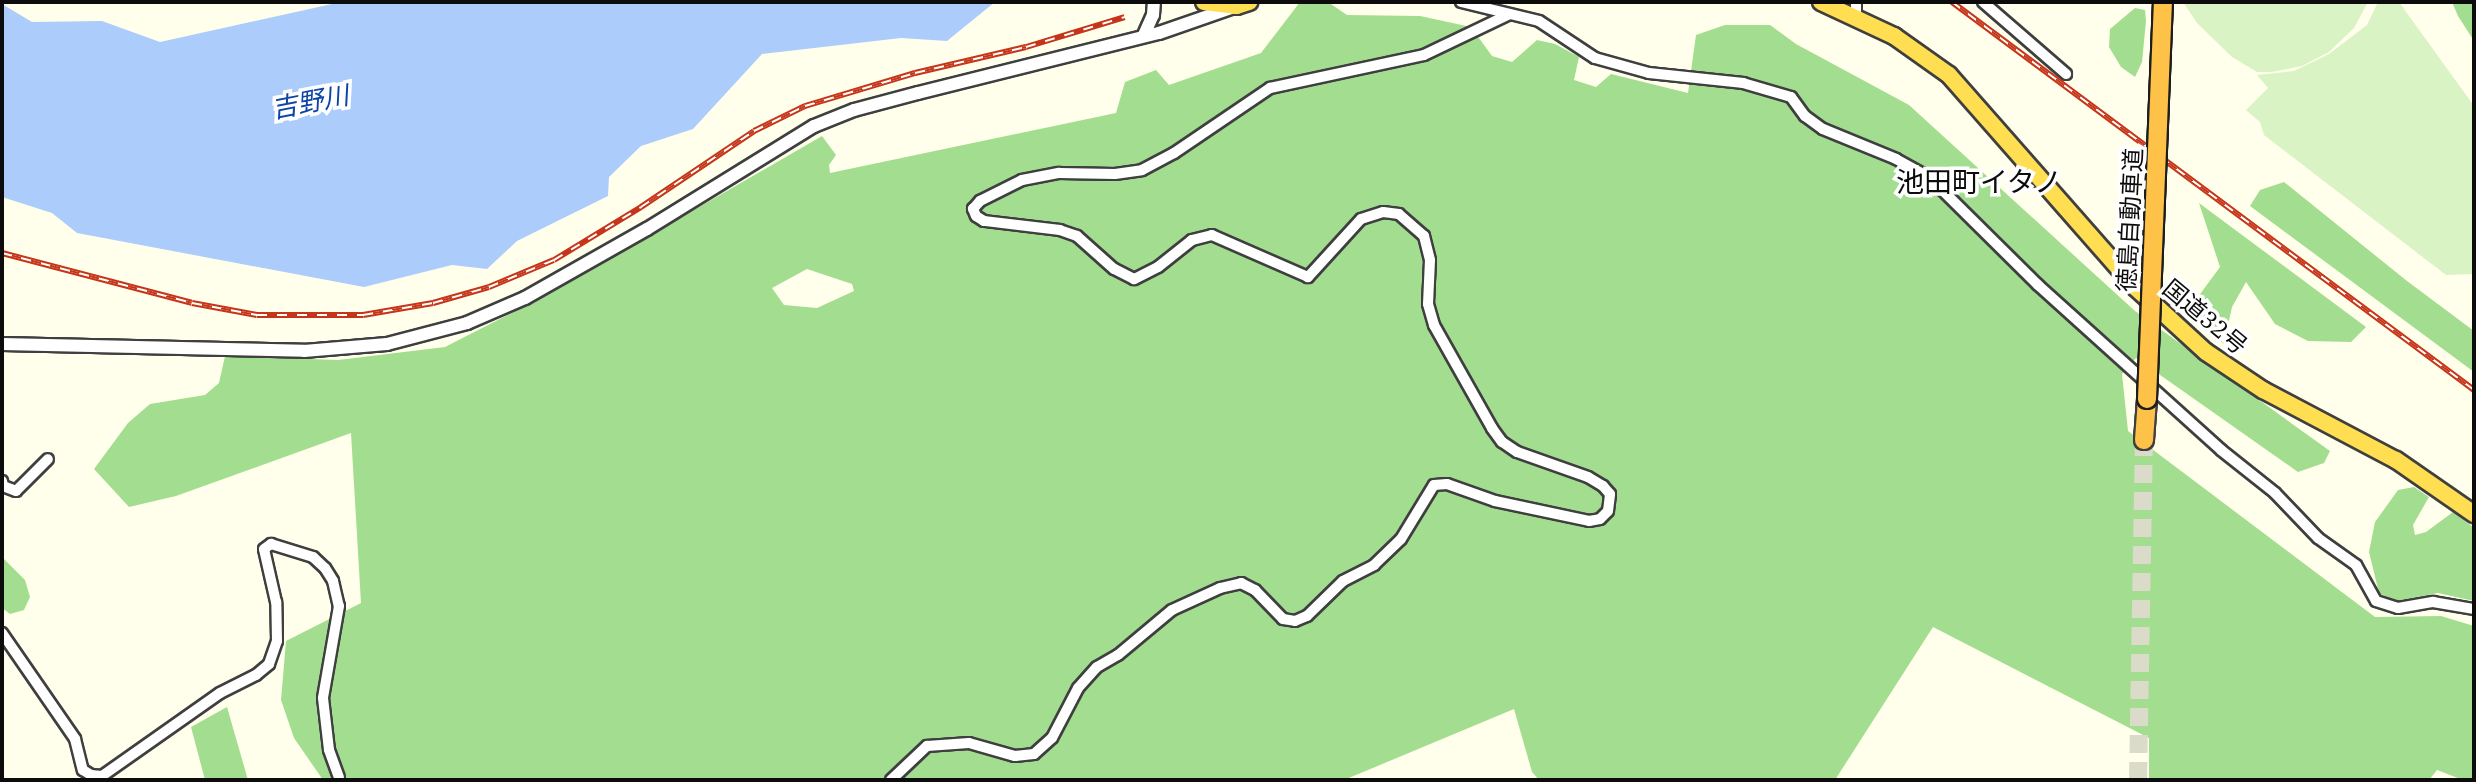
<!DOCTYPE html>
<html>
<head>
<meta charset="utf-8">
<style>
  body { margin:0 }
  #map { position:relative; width:2476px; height:782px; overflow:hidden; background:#ffffeb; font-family:"IBM Plex Serif","Noto Sans JP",serif }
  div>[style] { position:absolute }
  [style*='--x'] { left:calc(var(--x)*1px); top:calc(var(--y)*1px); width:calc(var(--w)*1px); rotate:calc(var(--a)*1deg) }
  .forest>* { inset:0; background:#a3de90 }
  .pitch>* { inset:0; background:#d9f3c5 }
  .water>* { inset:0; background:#accdfb }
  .motorway-tunnel>* { height:18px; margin-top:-9px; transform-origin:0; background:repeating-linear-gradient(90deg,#dbdbca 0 18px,transparent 0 27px) }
  .roads { filter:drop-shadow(2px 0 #3f3f3f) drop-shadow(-2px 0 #3f3f3f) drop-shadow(0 2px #3f3f3f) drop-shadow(0 -2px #3f3f3f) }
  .minor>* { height:10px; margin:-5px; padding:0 5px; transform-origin:5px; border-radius:5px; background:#fff }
  .tertiary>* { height:12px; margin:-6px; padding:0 6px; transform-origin:6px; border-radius:6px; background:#fff }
  .trunk>* { height:16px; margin:-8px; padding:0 8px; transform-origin:8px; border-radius:8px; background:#ffde52 }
  .motorway>* { height:18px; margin:-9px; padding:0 9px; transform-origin:9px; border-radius:9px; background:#ffc249 }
  .rail>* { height:6px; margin-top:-3px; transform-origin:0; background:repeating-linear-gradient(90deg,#fff 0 10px,#c6351a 0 20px); box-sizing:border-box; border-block:2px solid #c6351a }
  .bridges { filter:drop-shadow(2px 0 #1d1d1d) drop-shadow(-2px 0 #1d1d1d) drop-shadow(0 2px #1d1d1d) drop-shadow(0 -2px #1d1d1d) }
  .motorway-bridge>* { height:18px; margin:-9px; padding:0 9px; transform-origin:9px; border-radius:9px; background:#ffc249 }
  span { translate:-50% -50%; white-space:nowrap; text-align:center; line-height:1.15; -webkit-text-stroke:7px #fff; paint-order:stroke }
  .street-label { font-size:24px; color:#0c0c0c }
  .water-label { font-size:26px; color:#0d44a7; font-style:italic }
  .quarter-label { font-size:28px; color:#0c0c0c }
  .frame { position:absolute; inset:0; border:4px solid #0c0c0c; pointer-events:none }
</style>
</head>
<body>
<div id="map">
  <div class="forest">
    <div style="clip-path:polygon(evenodd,1300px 2px,1328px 2px,1347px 15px,1420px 16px,1471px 27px,1492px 56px,1512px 62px,1537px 40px,1555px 44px,1579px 57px,1574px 80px,1596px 87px,1611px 74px,1688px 93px,1696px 35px,1725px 25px,1770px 25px,1796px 44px,1909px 105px,2135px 311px,2330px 451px,2324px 463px,2298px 472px,2136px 358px,2122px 374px,2128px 431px,2375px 617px,2441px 616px,2474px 626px,2474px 780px,2463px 780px,2437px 770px,2429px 780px,2149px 780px,2149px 738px,1933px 627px,1835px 780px,1539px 780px,1532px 772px,1514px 709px,1344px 780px,323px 780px,294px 738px,281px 700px,286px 641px,361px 603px,351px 433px,176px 496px,129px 507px,94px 469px,128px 423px,150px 404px,205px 395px,219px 383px,225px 356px,338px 360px,445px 347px,547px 295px,822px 136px,836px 155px,829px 165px,830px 173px,1116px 113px,1125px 82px,1156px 70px,1169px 85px,1261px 53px,1300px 2px,807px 269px,852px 284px,854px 291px,817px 308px,784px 305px,772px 288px,807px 269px)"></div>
    <div style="clip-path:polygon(2452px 2px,2474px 2px,2474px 41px,2458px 16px)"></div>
    <div style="clip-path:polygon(2135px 8px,2145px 10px,2146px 21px,2142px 62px,2135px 77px,2121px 67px,2109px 47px,2110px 29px)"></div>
    <div style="clip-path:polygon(2284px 182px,2407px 281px,2474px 331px,2474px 372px,2250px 206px,2260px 190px)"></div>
    <div style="clip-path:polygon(2199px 203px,2366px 327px,2351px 342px,2308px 341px,2275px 324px,2246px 282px,2232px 307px,2224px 344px,2210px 334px,2192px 305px,2220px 267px)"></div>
    <div style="clip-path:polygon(2414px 487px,2429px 497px,2413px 525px,2415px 535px,2426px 532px,2453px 512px,2474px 528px,2474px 601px,2438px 593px,2395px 601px,2379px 593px,2369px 552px,2375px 522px,2398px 490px)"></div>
    <div style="clip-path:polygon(2px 557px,25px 580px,30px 597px,24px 610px,10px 614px,2px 608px)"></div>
    <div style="clip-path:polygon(227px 707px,248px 780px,205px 780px,191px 727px)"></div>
  </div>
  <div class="pitch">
    <div style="clip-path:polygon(2183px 2px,2368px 2px,2354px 28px,2329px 52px,2302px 66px,2272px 72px,2257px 72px,2232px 57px,2197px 23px)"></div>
    <div style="clip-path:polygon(2378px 2px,2399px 2px,2474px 106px,2474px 274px,2446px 275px,2264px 135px,2260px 122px,2246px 110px,2268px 88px,2257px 75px,2294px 71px,2329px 54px,2367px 25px)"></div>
  </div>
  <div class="water">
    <div style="clip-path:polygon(341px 2px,995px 2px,947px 41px,901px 38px,762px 54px,693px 129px,641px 146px,609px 177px,608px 196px,517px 241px,487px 269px,452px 265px,364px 287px,77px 233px,52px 213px,2px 197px,2px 4px,32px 22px,102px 21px,160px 42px)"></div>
  </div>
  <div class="motorway-tunnel">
    <div style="--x:2138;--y:780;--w:340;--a:-89"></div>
  </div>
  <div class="roads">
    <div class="minor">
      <div style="--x:1461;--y:2;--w:80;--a:13.7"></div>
      <div style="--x:1539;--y:21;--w:67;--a:33.5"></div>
      <div style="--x:1595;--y:58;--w:56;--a:15.5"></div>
      <div style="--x:1649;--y:73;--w:95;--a:6.1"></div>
      <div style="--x:1743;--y:83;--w:50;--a:16.3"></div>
      <div style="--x:1791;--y:97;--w:24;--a:54"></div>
      <div style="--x:1805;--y:116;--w:22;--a:36"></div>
      <div style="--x:1823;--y:129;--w:79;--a:22.3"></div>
      <div style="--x:1896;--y:159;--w:39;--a:29"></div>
      <div style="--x:1930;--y:178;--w:152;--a:44.7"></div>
      <div style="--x:2038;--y:285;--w:246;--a:42"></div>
      <div style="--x:2221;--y:450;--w:69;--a:38.5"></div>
      <div style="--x:2275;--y:493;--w:62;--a:46.3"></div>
      <div style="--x:2318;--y:538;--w:47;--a:35.4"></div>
      <div style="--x:2356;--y:565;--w:41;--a:60.9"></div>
      <div style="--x:2376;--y:601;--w:23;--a:18"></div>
      <div style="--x:2398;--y:608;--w:36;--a:-10"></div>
      <div style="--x:2433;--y:602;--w:42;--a:9.7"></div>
      <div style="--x:1983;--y:2;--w:110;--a:40.9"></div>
      <div style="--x:1856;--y:16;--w:14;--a:-90"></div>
      <div style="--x:2;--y:481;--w:5;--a:79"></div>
      <div style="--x:3;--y:486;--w:14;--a:21"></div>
      <div style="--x:16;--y:491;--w:45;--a:-45"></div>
      <div style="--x:2;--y:633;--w:129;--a:55.4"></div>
      <div style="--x:75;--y:739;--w:32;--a:76"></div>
      <div style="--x:83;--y:770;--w:9;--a:32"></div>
      <div style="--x:91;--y:775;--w:11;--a:5"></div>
      <div style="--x:102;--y:776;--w:144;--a:-35.1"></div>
      <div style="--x:220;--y:693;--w:40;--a:-26.6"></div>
      <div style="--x:256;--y:675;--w:17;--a:-40"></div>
      <div style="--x:269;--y:664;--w:24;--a:-71"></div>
      <div style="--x:277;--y:641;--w:39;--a:-91"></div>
      <div style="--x:276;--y:602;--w:54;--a:-102.8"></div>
      <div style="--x:264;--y:549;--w:9;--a:-36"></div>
      <div style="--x:271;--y:544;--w:44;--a:17.2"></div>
      <div style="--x:313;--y:557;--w:16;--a:43"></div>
      <div style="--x:325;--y:568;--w:15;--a:58"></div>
      <div style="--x:333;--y:581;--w:26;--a:77"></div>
      <div style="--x:339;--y:606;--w:93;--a:99.9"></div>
      <div style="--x:323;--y:698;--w:52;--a:83.4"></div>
      <div style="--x:329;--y:750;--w:29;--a:70"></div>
      <div style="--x:891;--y:780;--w:50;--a:-43.4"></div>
      <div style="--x:927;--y:746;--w:42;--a:-4.1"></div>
      <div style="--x:969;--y:743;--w:48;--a:15.8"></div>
      <div style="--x:1015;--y:756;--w:19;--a:-6"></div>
      <div style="--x:1034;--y:754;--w:24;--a:-42"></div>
      <div style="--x:1052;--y:738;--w:56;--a:-62.5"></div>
      <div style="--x:1078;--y:688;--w:28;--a:-48"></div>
      <div style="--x:1097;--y:667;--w:24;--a:-30"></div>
      <div style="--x:1118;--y:655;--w:70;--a:-39.8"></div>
      <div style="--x:1172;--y:610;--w:53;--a:-24.6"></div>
      <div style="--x:1220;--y:588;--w:22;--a:-13"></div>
      <div style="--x:1241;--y:583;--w:16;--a:27"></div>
      <div style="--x:1255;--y:590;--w:40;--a:46"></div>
      <div style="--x:1283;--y:619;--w:12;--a:9"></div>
      <div style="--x:1295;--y:621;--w:13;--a:-23"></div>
      <div style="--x:1307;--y:616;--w:50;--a:-44.2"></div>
      <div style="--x:1343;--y:581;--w:35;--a:-27"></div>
      <div style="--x:1374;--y:565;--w:37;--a:-44"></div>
      <div style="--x:1401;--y:539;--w:63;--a:-58.6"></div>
      <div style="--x:1434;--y:485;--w:13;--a:-4"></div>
      <div style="--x:1447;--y:484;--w:51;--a:19.5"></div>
      <div style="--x:1495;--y:501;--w:96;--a:12"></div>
      <div style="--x:1589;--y:521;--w:11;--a:-10"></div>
      <div style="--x:1600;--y:519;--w:11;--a:-45"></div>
      <div style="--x:1608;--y:511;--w:17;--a:-83"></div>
      <div style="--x:1610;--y:494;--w:11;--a:-131"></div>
      <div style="--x:1603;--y:486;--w:17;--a:-149"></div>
      <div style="--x:1588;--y:477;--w:75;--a:-160.6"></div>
      <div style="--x:1517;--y:452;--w:18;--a:-146"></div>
      <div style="--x:1502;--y:442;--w:17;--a:-126"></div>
      <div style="--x:1492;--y:428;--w:118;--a:-119.4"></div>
      <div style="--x:1434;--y:325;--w:22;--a:-106"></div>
      <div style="--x:1428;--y:304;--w:44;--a:-87.4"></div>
      <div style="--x:1430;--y:260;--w:25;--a:-104"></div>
      <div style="--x:1424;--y:236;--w:33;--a:-139"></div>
      <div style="--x:1399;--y:214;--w:16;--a:-173"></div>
      <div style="--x:1383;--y:212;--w:23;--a:162"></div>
      <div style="--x:1361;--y:219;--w:79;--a:132.4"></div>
      <div style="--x:1308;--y:277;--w:105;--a:-156.4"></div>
      <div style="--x:1212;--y:235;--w:21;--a:166"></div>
      <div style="--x:1192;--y:240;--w:43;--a:141.5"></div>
      <div style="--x:1158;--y:267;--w:27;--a:153"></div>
      <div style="--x:1134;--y:279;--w:22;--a:-153"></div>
      <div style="--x:1114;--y:269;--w:50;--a:-138.3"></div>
      <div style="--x:1077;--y:236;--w:18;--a:-161"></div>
      <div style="--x:1060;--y:230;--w:77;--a:-173.2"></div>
      <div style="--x:984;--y:221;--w:9;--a:-148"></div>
      <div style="--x:976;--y:216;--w:8;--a:-113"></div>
      <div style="--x:973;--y:209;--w:11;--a:-49"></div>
      <div style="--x:980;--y:201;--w:47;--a:-26.6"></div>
      <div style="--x:1022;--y:180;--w:38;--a:-11"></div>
      <div style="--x:1059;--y:173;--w:56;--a:1"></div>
      <div style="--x:1115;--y:174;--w:27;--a:-8"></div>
      <div style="--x:1142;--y:170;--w:36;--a:-28"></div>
      <div style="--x:1174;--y:153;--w:116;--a:-34.1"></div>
      <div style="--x:1270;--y:88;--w:157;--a:-12.1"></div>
      <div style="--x:1424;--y:55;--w:95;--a:-25.5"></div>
    </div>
    <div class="tertiary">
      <div style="--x:1144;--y:35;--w:22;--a:-66"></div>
      <div style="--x:1153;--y:15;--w:13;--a:-86"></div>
      <div style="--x:2;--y:344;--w:302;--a:1.3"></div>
      <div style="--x:304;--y:351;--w:83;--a:-4.8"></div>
      <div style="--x:387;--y:344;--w:83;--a:-14.7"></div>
      <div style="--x:467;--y:323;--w:63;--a:-23.3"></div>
      <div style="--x:525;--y:298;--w:140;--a:-29.5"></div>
      <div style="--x:647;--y:229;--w:196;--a:-31.7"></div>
      <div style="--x:814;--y:126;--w:43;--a:-21.8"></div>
      <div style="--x:854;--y:110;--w:66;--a:-14.9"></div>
      <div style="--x:918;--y:93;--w:248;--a:-14"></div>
      <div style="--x:1159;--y:33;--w:79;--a:-19.1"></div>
    </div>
    <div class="trunk">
      <div style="--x:1204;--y:2;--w:33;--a:7"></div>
      <div style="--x:1237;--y:6;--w:13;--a:-18"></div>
      <div style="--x:1821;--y:2;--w:81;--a:25"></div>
      <div style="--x:1894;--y:36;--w:67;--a:35.3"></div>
      <div style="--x:1949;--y:75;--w:282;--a:48.7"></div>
      <div style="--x:2135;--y:287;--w:96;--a:42.5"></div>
      <div style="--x:2206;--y:352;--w:69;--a:33.7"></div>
      <div style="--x:2263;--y:390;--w:150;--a:27.8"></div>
      <div style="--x:2396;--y:460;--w:95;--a:34.7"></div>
    </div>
    <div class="motorway">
      <div style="--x:2144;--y:440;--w:41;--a:-85.8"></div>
    </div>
  </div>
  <div class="rail">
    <div style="--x:1952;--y:2;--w:650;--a:36.62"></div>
    <div style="--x:2;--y:253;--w:196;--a:14.7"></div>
    <div style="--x:192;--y:303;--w:66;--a:10.5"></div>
    <div style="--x:257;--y:315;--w:106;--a:0"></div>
    <div style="--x:363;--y:315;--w:71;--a:-9.7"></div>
    <div style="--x:433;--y:303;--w:58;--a:-15.9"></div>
    <div style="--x:489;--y:287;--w:70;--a:-22.6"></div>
    <div style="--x:554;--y:260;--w:102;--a:-31.3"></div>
    <div style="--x:641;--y:207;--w:136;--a:-33.9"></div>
    <div style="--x:754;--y:131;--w:57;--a:-26.1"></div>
    <div style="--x:805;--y:106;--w:115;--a:-16.7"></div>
    <div style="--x:915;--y:73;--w:114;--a:-13.2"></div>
    <div style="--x:1026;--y:47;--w:103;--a:-16.9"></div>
  </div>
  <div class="bridges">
    <div class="motorway-bridge">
      <div style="--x:2147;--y:399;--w:397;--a:-87.7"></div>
    </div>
  </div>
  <div class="street-label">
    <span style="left:2130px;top:220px;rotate:-87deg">徳島自動車道</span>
    <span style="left:2205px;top:317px;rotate:40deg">国道32号</span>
  </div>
  <div class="water-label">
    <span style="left:310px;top:102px;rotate:-11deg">吉野川</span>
  </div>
  <div class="quarter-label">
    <span style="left:1979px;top:182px">池田町イタノ</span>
  </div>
  <div class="frame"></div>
</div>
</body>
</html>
